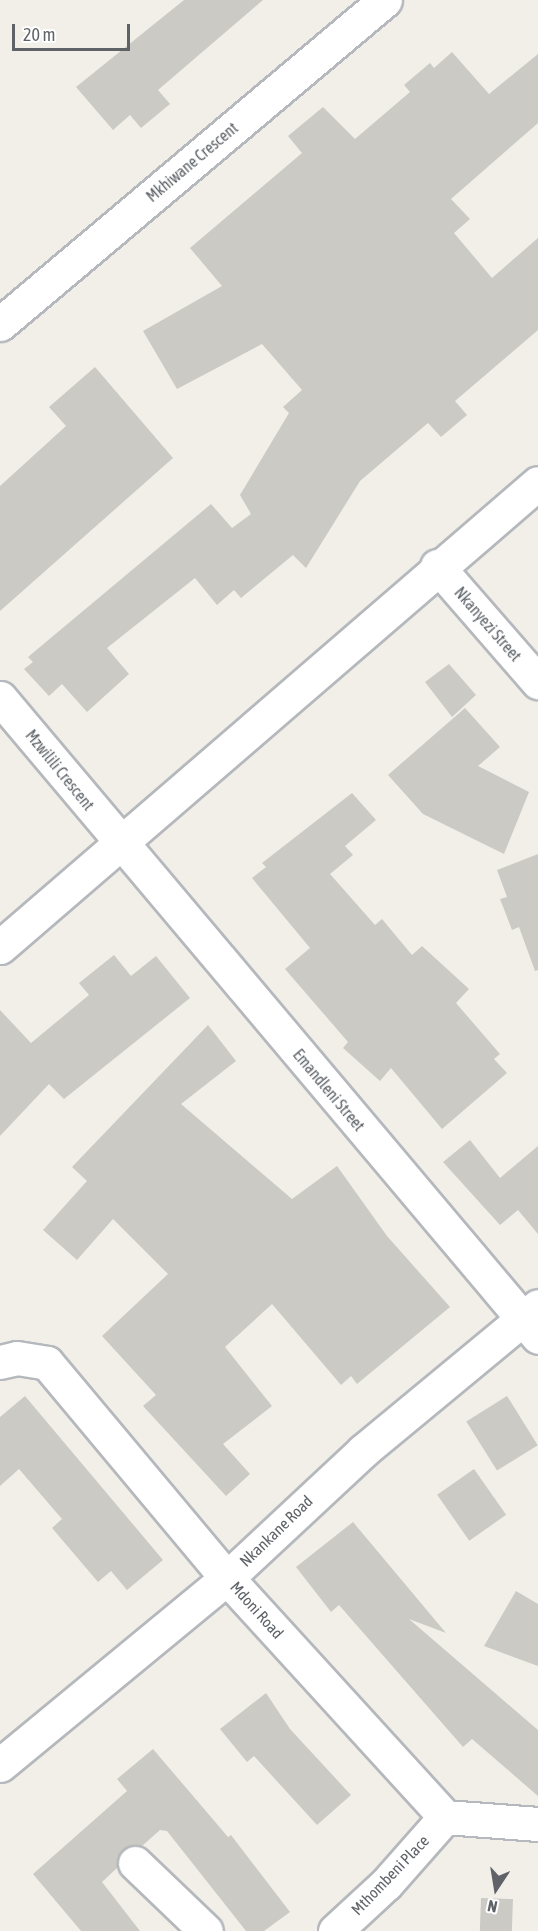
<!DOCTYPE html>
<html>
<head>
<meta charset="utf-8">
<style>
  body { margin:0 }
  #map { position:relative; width:538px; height:1931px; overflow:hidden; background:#f1efe8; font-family:"Asap Condensed",sans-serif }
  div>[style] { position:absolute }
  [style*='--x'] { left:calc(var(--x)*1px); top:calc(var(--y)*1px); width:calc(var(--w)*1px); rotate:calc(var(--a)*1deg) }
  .building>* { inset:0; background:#cccac5; transform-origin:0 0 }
  .roads { filter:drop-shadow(2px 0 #b5b8bc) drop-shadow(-2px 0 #b5b8bc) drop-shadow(0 2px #b5b8bc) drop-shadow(0 -2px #b5b8bc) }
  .minor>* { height:33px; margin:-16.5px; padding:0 16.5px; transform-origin:16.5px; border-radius:16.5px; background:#fff }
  span { translate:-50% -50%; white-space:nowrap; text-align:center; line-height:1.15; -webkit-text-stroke:5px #fff; paint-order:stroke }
  .street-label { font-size:16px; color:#5f6368 }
  .north { position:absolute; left:466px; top:1859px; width:60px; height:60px; -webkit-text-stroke:4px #fff; paint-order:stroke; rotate:192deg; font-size:16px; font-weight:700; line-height:24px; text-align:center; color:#5f6368 }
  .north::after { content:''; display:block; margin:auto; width:21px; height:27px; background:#5f6368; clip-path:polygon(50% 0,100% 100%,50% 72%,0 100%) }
  .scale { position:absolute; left:12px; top:24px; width:118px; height:27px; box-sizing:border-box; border:3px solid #5f6368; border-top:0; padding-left:8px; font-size:18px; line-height:21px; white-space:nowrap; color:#5f6368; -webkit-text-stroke:4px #fff; paint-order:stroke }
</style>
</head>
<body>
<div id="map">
  <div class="building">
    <div style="clip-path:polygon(184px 0,263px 0,158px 90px,170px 104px,141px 128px,130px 115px,113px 130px,76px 87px)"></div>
    <div style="clip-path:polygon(452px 52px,489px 94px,538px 54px,538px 123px,451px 199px,470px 219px,454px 233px,492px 278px,538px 238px,538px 330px,455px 401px,467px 415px,441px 437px,428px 423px,360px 481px,306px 568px,293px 555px,241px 598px,234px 590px,217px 605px,195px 578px,107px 648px,129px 674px,87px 712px,62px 684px,49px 696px,24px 669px,33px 662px,28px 657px,211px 504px,232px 528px,251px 514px,240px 495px,289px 413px,283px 407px,302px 390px,262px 344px,177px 389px,143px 331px,222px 286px,190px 248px,302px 153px,288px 136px,323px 107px,355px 139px,410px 92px,404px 85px,430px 63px,434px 68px)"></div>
    <div style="clip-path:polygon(95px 367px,173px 458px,0 611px,0 486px,66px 426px,49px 407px)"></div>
    <div style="clip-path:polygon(449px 664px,476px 695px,452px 717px,425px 682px)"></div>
    <div style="clip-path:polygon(465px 708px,500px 747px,478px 766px,529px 792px,504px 854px,423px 814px,388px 775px)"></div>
    <div style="clip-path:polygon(352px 793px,376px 820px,345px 846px,353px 855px,330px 874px,375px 925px,382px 919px,412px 955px,422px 946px,469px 989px,456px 1003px,500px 1054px,494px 1059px,507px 1073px,442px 1129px,391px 1068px,380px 1081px,343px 1048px,348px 1042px,285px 969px,310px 948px,252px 878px,266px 867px,262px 863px)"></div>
    <div style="clip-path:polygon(538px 854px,538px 970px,535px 971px,519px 927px,512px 930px,500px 899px,507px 897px,497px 870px)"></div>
    <div style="clip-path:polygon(114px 955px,131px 976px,156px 956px,190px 998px,64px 1099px,49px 1084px,0 1136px,0 1010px,31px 1043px,89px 995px,79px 983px)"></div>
    <div style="clip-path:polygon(208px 1025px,236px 1061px,181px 1104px,292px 1199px,337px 1166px,387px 1236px,450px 1307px,357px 1384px,351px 1376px,341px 1385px,272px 1304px,225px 1347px,272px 1406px,223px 1444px,250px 1474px,226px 1496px,143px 1406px,156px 1395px,102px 1336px,168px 1274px,113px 1219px,77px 1260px,43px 1230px,87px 1181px,72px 1167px)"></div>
    <div style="clip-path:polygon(470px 1140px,500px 1178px,538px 1146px,538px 1234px,518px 1210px,500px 1225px,443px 1162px)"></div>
    <div style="clip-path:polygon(25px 1396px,163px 1560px,127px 1590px,111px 1571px,98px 1582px,52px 1528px,62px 1519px,19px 1469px,0 1486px,0 1417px)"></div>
    <div style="left:507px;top:1396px;width:58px;height:48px;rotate:58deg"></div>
    <div style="left:474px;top:1469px;width:56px;height:45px;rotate:55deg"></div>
    <div style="clip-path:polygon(353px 1522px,446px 1633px,409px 1619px,538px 1730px,538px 1796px,472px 1739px,463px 1747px,339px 1605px,331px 1612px,296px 1567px)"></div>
    <div style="clip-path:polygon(516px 1591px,538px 1604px,538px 1666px,484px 1646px)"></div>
    <div style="clip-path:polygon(266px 1693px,290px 1729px,351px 1795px,317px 1825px,254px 1756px,247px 1762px,220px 1729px)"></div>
    <div style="clip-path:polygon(153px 1749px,228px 1837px,231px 1835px,290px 1912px,264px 1931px,246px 1931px,167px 1831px,160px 1830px,142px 1846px,122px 1850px,117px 1868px,102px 1882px,140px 1931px,81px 1931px,33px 1874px,127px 1791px,117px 1779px)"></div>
    <div style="left:481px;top:1898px;width:32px;height:33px;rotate:2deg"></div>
  </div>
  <div class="roads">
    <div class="minor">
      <div style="--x:0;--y:324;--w:503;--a:-40.08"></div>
      <div style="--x:437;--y:566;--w:154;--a:49"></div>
      <div style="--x:0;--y:698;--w:835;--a:49.9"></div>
      <div style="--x:0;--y:947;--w:710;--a:-40.78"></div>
      <div style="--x:0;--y:1362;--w:17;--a:-13"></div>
      <div style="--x:17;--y:1358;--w:30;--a:9"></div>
      <div style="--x:47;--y:1363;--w:280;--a:50.1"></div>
      <div style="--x:227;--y:1578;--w:323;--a:47.6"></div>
      <div style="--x:445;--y:1817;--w:93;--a:4.3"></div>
      <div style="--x:0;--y:1765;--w:294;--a:-39.5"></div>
      <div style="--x:227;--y:1578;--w:186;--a:-43"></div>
      <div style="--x:363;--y:1451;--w:227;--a:-39.6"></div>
      <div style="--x:135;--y:1863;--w:98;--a:43.8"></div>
      <div style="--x:335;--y:1931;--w:69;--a:-42.7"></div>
      <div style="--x:386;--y:1884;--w:89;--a:-48.6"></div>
    </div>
  </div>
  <div class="street-label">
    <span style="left:192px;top:162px;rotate:-40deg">Mkhiwane Crescent</span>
    <span style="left:488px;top:624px;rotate:49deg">Nkanyezi Street</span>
    <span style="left:60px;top:770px;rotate:51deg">Mzwilili Crescent</span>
    <span style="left:329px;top:1090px;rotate:50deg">Emandleni Street</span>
    <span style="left:276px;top:1531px;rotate:-44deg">Nkankane Road</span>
    <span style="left:257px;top:1610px;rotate:48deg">Mdoni Road</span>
    <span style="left:390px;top:1875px;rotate:-46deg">Mthombeni Place</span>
  </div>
  <div class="north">N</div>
  <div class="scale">20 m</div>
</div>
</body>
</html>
